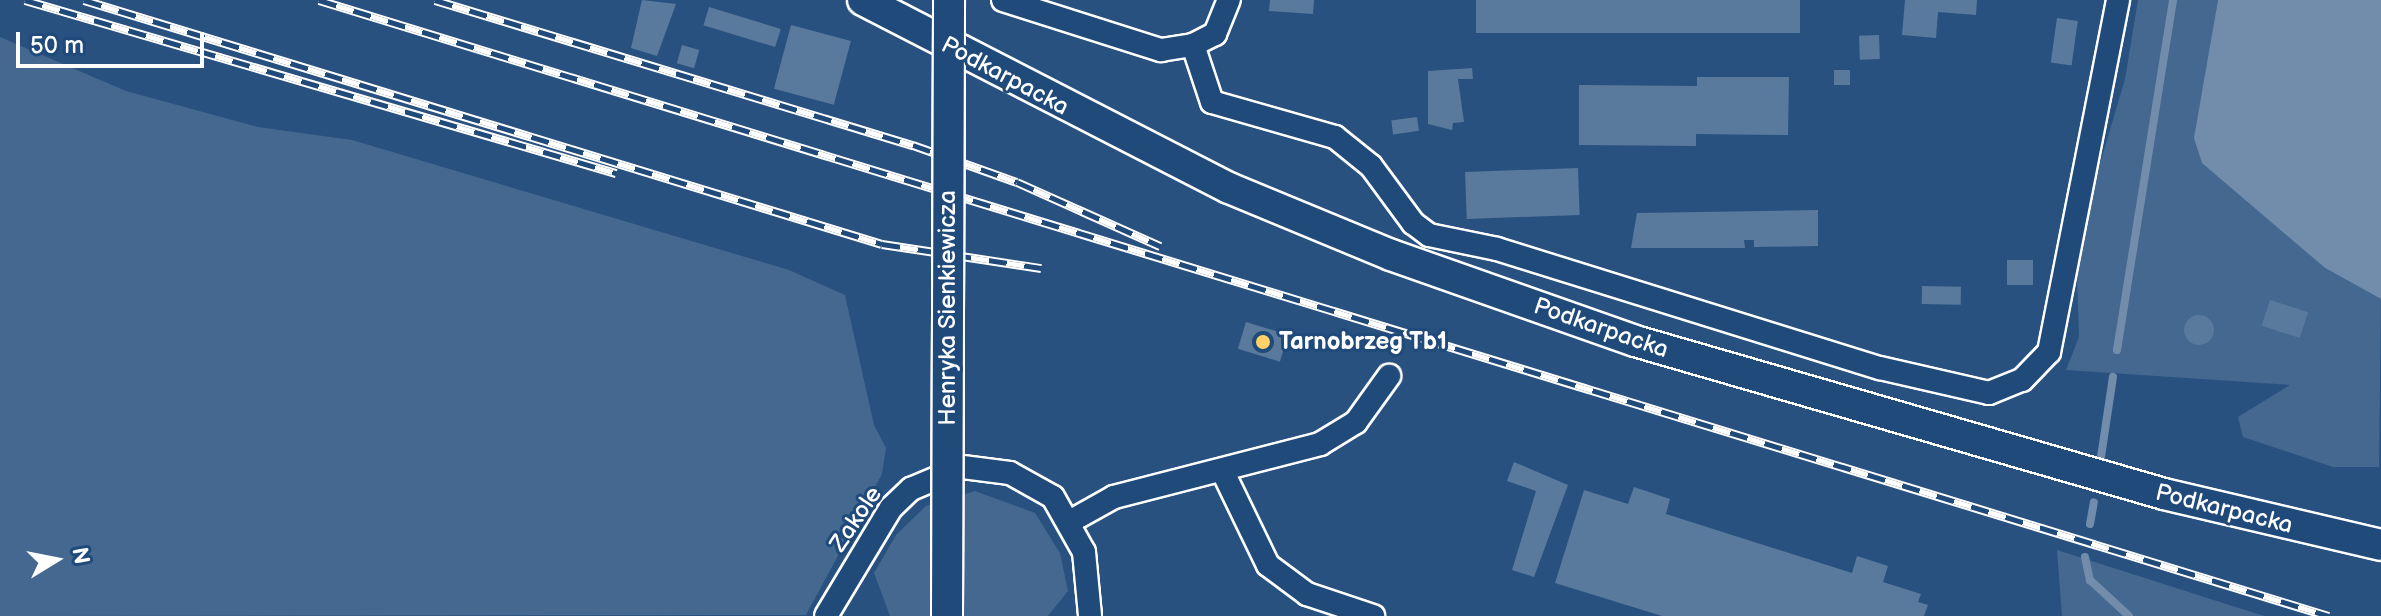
<!DOCTYPE html>
<html>
<head>
<meta charset="utf-8">
<style>
  body { margin:0 }
  #map { position:relative; width:2381px; height:616px; overflow:hidden; background:#28517f; font-family:"Balsamiq Sans",sans-serif }
  div>[style] { position:absolute }
  [style*='--x'] { left:calc(var(--x)*1px); top:calc(var(--y)*1px); width:calc(var(--w)*1px); rotate:calc(var(--a)*1deg) }
  .green>* { inset:0; background:#446890 }
  .water>* { inset:0; background:#718dab }
  .stream>* { height:8px; margin:-4px; padding:0 4px; transform-origin:4px; border-radius:4px; background:#718dab }
  .building>* { inset:0; background:#5a7a9d; transform-origin:0 0 }
  .round { border-radius:50% }
  .roads { filter:drop-shadow(2px 0 #fff) drop-shadow(-2px 0 #fff) drop-shadow(0 2px #fff) drop-shadow(0 -2px #fff) }
  .minor>* { height:22px; margin:-11px; padding:0 11px; transform-origin:11px; border-radius:11px; background:#1f4a7a }
  .secondary>* { height:30px; margin:-15px; padding:0 15px; transform-origin:15px; border-radius:15px; background:#1f4a7a }
  .rail>* { height:9px; margin-top:-4.5px; transform-origin:0; background:repeating-linear-gradient(90deg,#1f4a7a 0 18px,#fff 0 36px); box-sizing:border-box; border-block:2px solid #fff }
  .bridges { filter:drop-shadow(2px 0 #fff) drop-shadow(-2px 0 #fff) drop-shadow(0 2px #fff) drop-shadow(0 -2px #fff) }
  .secondary-bridge>* { height:30px; margin:-15px; padding:0 15px; transform-origin:15px; border-radius:15px; background:#1f4a7a }
  .dots>* { width:22px; height:22px; translate:-50% -50%; box-sizing:border-box; border:4px solid #1f4a7a; border-radius:50% }
  span { translate:-50% -50%; white-space:nowrap; text-align:center; line-height:1.15; -webkit-text-stroke:6px #1f4a7a; paint-order:stroke }
  .street-label { font-size:24px; color:#fff }
  .poi-label { font-size:24px; color:#fff; font-weight:700 }
  .left { translate:0 -50%; text-align:left }
  .north { position:absolute; left:16px; top:520px; width:80px; height:80px; -webkit-text-stroke:6px #1f4a7a; paint-order:stroke; rotate:80deg; font-size:22px; font-weight:700; line-height:32px; text-align:center; color:#fff }
  .north::after { content:''; display:block; margin:auto; width:28px; height:36px; background:#fff; clip-path:polygon(50% 0,100% 100%,50% 72%,0 100%) }
  .scale { position:absolute; left:16px; top:32px; width:188px; height:36px; box-sizing:border-box; border:4px solid #fff; border-top:0; padding-left:10px; font-size:24px; line-height:28px; white-space:nowrap; color:#fff; -webkit-text-stroke:6px #1f4a7a; paint-order:stroke }
</style>
</head>
<body>
<div id="map">
  <div class="green">
    <div style="clip-path:polygon(2138px 0,2218px 0,2195px 138px,2202px 162px,2325px 268px,2381px 299px,2379px 467px,2333px 467px,2243px 437px,2238px 417px,2290px 385px,2066px 370px,2079px 337px,2076px 245px,2125px 79px)"></div>
    <div style="clip-path:polygon(0 37px,126px 91px,258px 127px,352px 140px,789px 270px,845px 295px,874px 425px,886px 448px,882px 474px,806px 615px,0 616px)"></div>
    <div style="clip-path:polygon(975px 491px,1035px 513px,1060px 553px,1068px 591px,1048px 616px,890px 616px,874px 573px,896px 535px,926px 506px)"></div>
    <div style="clip-path:polygon(2057px 550px,2264px 616px,2062px 616px)"></div>
  </div>
  <div class="water">
    <div style="clip-path:polygon(2218px 0,2381px 0,2381px 299px,2325px 268px,2202px 163px,2194px 138px)"></div>
  </div>
  <div class="stream">
    <div style="--x:2117;--y:350;--w:354;--a:-80.9"></div>
    <div style="--x:2101;--y:457;--w:81;--a:-81.5"></div>
    <div style="--x:2090;--y:524;--w:22;--a:-80"></div>
    <div style="--x:2085;--y:557;--w:24;--a:78"></div>
    <div style="--x:2090;--y:580;--w:53;--a:42.7"></div>
  </div>
  <div class="building">
    <div style="clip-path:polygon(642px 0,676px 4px,657px 56px,631px 48px)"></div>
    <div style="clip-path:polygon(1270px 0,1314px 0,1313px 14px,1269px 11px)"></div>
    <div style="left:1476px;top:0;width:324px;height:33px"></div>
    <div style="clip-path:polygon(1905px 0,1977px 0,1976px 15px,1938px 12px,1936px 38px,1902px 35px)"></div>
    <div style="left:709px;top:7px;width:75px;height:19px;rotate:17deg"></div>
    <div style="left:2057px;top:18px;width:21px;height:45px;rotate:8deg"></div>
    <div style="left:791px;top:25px;width:62px;height:66px;rotate:15deg"></div>
    <div style="left:1879px;top:35px;width:24px;height:20px;rotate:88deg"></div>
    <div style="left:682px;top:45px;width:18px;height:19px;rotate:16deg"></div>
    <div style="clip-path:polygon(1472px 68px,1473px 79px,1458px 79px,1464px 122px,1453px 123px,1452px 130px,1428px 124px,1428px 71px)"></div>
    <div style="left:1850px;top:70px;width:15px;height:16px;rotate:90deg"></div>
    <div style="clip-path:polygon(1697px 77px,1789px 77px,1788px 135px,1696px 134px,1696px 146px,1579px 145px,1579px 85px,1697px 86px)"></div>
    <div style="left:1417px;top:117px;width:14px;height:26px;rotate:82deg"></div>
    <div style="left:1578px;top:168px;width:47px;height:113px;rotate:88deg"></div>
    <div style="clip-path:polygon(1818px 210px,1818px 246px,1754px 247px,1754px 240px,1744px 240px,1745px 248px,1631px 248px,1637px 213px)"></div>
    <div style="left:2007px;top:260px;width:26px;height:25px"></div>
    <div style="left:1922px;top:286px;width:39px;height:18px;rotate:1deg"></div>
    <div style="left:2270px;top:300px;width:40px;height:27px;rotate:18deg"></div>
    <div class="round" style="left:2184px;top:315px;width:30px;height:30px"></div>
    <div style="left:1246px;top:322px;width:44px;height:28px;rotate:17deg"></div>
    <div style="clip-path:polygon(1514px 462px,1568px 485px,1534px 577px,1512px 570px,1536px 491px,1507px 481px)"></div>
    <div style="clip-path:polygon(1634px 487px,1670px 499px,1666px 514px,1852px 573px,1857px 556px,1888px 566px,1883px 582px,1921px 594px,1918px 602px,1928px 605px,1924px 616px,1662px 616px,1555px 583px,1584px 490px,1628px 504px)"></div>
  </div>
  <div class="roads">
    <div class="minor">
      <div style="--x:1003;--y:0;--w:166;--a:17.6"></div>
      <div style="--x:1161;--y:50;--w:32;--a:-9"></div>
      <div style="--x:1193;--y:45;--w:60;--a:71.6"></div>
      <div style="--x:1212;--y:102;--w:128;--a:15.9"></div>
      <div style="--x:1335;--y:137;--w:46;--a:38.9"></div>
      <div style="--x:1371;--y:166;--w:71;--a:53.6"></div>
      <div style="--x:1413;--y:223;--w:20;--a:37"></div>
      <div style="--x:1429;--y:235;--w:69;--a:11.6"></div>
      <div style="--x:1497;--y:249;--w:401;--a:17.3"></div>
      <div style="--x:1880;--y:368;--w:112;--a:12.9"></div>
      <div style="--x:1989;--y:393;--w:35;--a:-22"></div>
      <div style="--x:2022;--y:380;--w:39;--a:-46"></div>
      <div style="--x:2049;--y:352;--w:359;--a:-78.9"></div>
      <div style="--x:1193;--y:45;--w:25;--a:-27"></div>
      <div style="--x:1215;--y:34;--w:37;--a:-68"></div>
      <div style="--x:1223;--y:472;--w:103;--a:64.2"></div>
      <div style="--x:1268;--y:565;--w:49;--a:36.6"></div>
      <div style="--x:1307;--y:594;--w:70;--a:18.4"></div>
      <div style="--x:1071;--y:521;--w:49;--a:-29.2"></div>
      <div style="--x:1114;--y:497;--w:213;--a:-14.4"></div>
      <div style="--x:1320;--y:444;--w:42;--a:-31.4"></div>
      <div style="--x:1356;--y:422;--w:57;--a:-54.3"></div>
      <div style="--x:826;--y:616;--w:126;--a:-59"></div>
      <div style="--x:891;--y:508;--w:28;--a:-44"></div>
      <div style="--x:911;--y:489;--w:56;--a:-22.9"></div>
      <div style="--x:963;--y:467;--w:47;--a:7.3"></div>
      <div style="--x:1010;--y:473;--w:49;--a:29.2"></div>
      <div style="--x:1053;--y:497;--w:63;--a:60.6"></div>
      <div style="--x:1084;--y:552;--w:64;--a:84.6"></div>
    </div>
    <div class="secondary">
      <div style="--x:863;--y:0;--w:411;--a:27.2"></div>
      <div style="--x:1229;--y:188;--w:175;--a:22.5"></div>
      <div style="--x:1391;--y:255;--w:259;--a:19.4"></div>
      <div style="--x:1635;--y:341;--w:551;--a:16.13"></div>
      <div style="--x:2164;--y:494;--w:223;--a:13.2"></div>
    </div>
  </div>
  <div class="rail">
    <div style="--x:25;--y:0;--w:616;--a:16.32"></div>
    <div style="--x:84;--y:0;--w:834;--a:17"></div>
    <div style="--x:882;--y:244;--w:161;--a:8.6"></div>
    <div style="--x:319;--y:0;--w:2102;--a:17.04"></div>
    <div style="--x:435;--y:0;--w:500;--a:16.9"></div>
    <div style="--x:913;--y:145;--w:110;--a:19.6"></div>
    <div style="--x:1017;--y:182;--w:157;--a:24.1"></div>
  </div>
  <div class="bridges">
    <div class="secondary-bridge">
      <div style="--x:947;--y:616;--w:616;--a:-89.81"></div>
    </div>
  </div>
  <div class="dots">
    <div style="left:1263px;top:342px;background:#ffd166"></div>
  </div>
  <div class="street-label">
    <span style="left:1005px;top:76px;rotate:28deg">Podkarpacka</span>
    <span style="left:948px;top:308px;rotate:-90deg">Henryka Sienkiewicza</span>
    <span style="left:1601px;top:328px;rotate:19deg">Podkarpacka</span>
    <span style="left:2224px;top:509px;rotate:14deg">Podkarpacka</span>
    <span style="left:856px;top:519px;rotate:-56deg">Zakole</span>
  </div>
  <div class="poi-label">
    <span class="left" style="left:1279px;top:342px">Tarnobrzeg Tb1</span>
  </div>
  <div class="north">N</div>
  <div class="scale">50 m</div>
</div>
</body>
</html>
